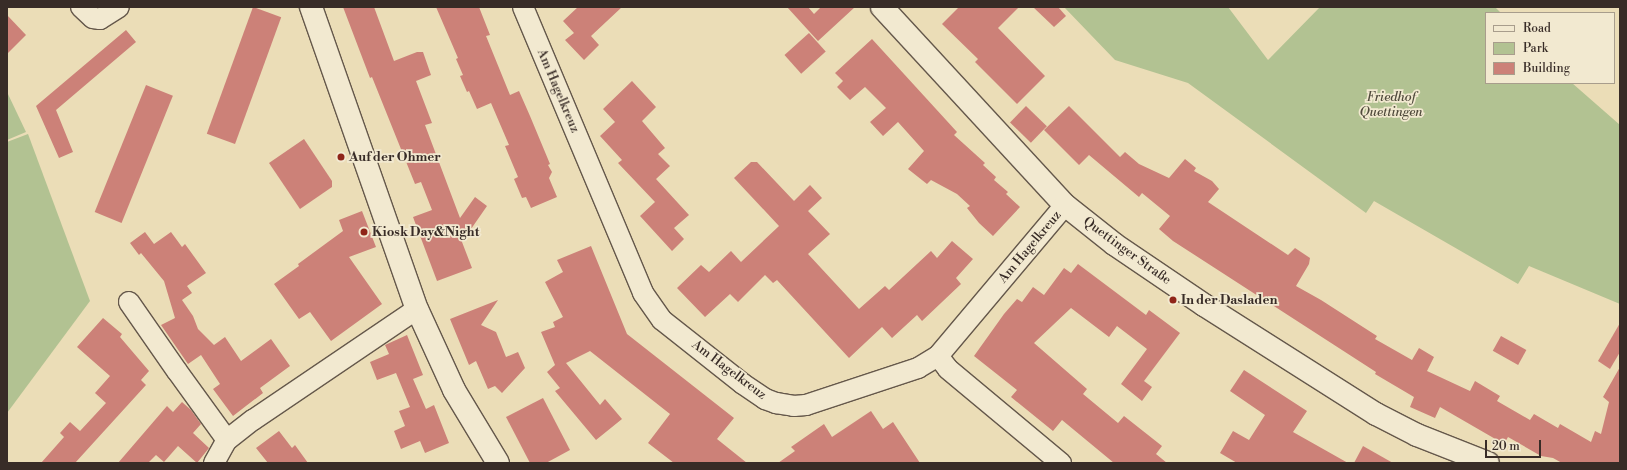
<!DOCTYPE html>
<html>
<head>
<meta charset="utf-8">
<style>
  body { margin:0 }
  #map { position:relative; width:1627px; height:470px; overflow:hidden; background:#ebddb7; font-family:"Libre Bodoni",serif }
  div>[style] { position:absolute }
  [style*='--x'] { left:calc(var(--x)*1px); top:calc(var(--y)*1px); width:calc(var(--w)*1px); rotate:calc(var(--a)*1deg) }
  .green>* { inset:0; background:#b2c292 }
  .building>* { inset:0; background:#cc8178; transform-origin:0 0 }
  .roads { filter:drop-shadow(1px 0 #65584b) drop-shadow(-1px 0 #65584b) drop-shadow(0 1px #65584b) drop-shadow(0 -1px #65584b) }
  .street>* { height:20px; margin:-10px; padding:0 10px; transform-origin:10px; border-radius:10px; background:#f2e9d0 }
  .secondary>* { height:22px; margin:-11px; padding:0 11px; transform-origin:11px; border-radius:11px; background:#f2e9d0 }
  .dots>* { width:11px; height:11px; translate:-50% -50%; box-sizing:border-box; border:2px solid #f2e9d0; border-radius:50% }
  span { translate:-50% -50%; white-space:nowrap; text-align:center; line-height:1.15; -webkit-text-stroke:3.5px #f2e9d0; paint-order:stroke }
  .street-label { font-size:13px; color:#382c27 }
  .park-label { font-size:13px; color:#504a3c; font-style:italic }
  .poi-label { font-size:13px; color:#382c27; font-weight:700 }
  .left { translate:0 -50%; text-align:left }
  .frame { position:absolute; inset:0; border:8px solid #382c27; pointer-events:none }
  .legend { position:absolute; left:1485px; top:12px; width:130px; height:72px; box-sizing:border-box; background:#f2e9d0; border:1px solid #a89d8c; margin:0; padding:5px 7px; list-style:none; font-size:12px; color:#382c27 }
  .legend li { display:flex; align-items:center; gap:8px; height:20px }
  .legend b { width:20px; border:1px solid #a89d8c }
  .scale { position:absolute; left:1485px; top:440px; width:56px; height:18px; box-sizing:border-box; border:2px solid #382c27; border-top:0; padding-left:5px; font-size:12px; line-height:14px; white-space:nowrap; color:#382c27; -webkit-text-stroke:3px #f2e9d0; paint-order:stroke }
</style>
</head>
<body>
<div id="map">
  <div class="green">
    <div style="clip-path:polygon(1064px 7px,1228px 7px,1268px 60px,1320px 7px,1495px 7px,1501px 13px,1486px 13px,1486px 83px,1572px 83px,1620px 125px,1620px 304px,1529px 266px,1518px 284px,1374px 201px,1366px 213px,1188px 83px,1115px 60px)"></div>
    <div style="clip-path:polygon(7px 92px,26px 132px,7px 140px)"></div>
    <div style="clip-path:polygon(28px 134px,90px 301px,7px 413px,7px 142px)"></div>
  </div>
  <div class="building">
    <div style="left:253px;top:7px;width:30px;height:135px;rotate:20deg"></div>
    <div style="clip-path:polygon(343px 7px,374px 7px,394px 61px,417px 52px,423px 52px,431px 75px,416px 81px,432px 123px,425px 125px,460px 218px,475px 197px,487px 206px,462px 242px,472px 268px,437px 281px,413px 217px,432px 210px,421px 182px,415px 184px,372px 77px,370px 78px)"></div>
    <div style="clip-path:polygon(436px 7px,479px 7px,490px 35px,486px 36px,510px 95px,519px 91px,530px 116px,550px 164px,548px 165px,552px 172px,549px 178px,557px 197px,531px 208px,526px 197px,522px 198px,514px 179px,518px 177px,505px 146px,509px 145px,491px 103px,477px 109px,469px 91px,467px 92px,460px 76px,463px 75px,456px 59px,458px 58px)"></div>
    <div style="clip-path:polygon(578px 7px,622px 7px,591px 36px,599px 45px,584px 60px,565px 40px,574px 33px,563px 21px)"></div>
    <div style="clip-path:polygon(787px 7px,808px 7px,814px 14px,821px 7px,855px 7px,818px 41px)"></div>
    <div style="clip-path:polygon(959px 7px,1019px 7px,998px 28px,1045px 76px,1017px 104px,975px 62px,978px 59px,942px 24px)"></div>
    <div style="clip-path:polygon(1033px 7px,1058px 7px,1066px 16px,1054px 27px)"></div>
    <div style="clip-path:polygon(7px 15px,26px 35px,7px 54px)"></div>
    <div style="clip-path:polygon(126px 30px,136px 42px,56px 110px,73px 152px,59px 158px,36px 106px)"></div>
    <div style="left:809px;top:33px;width:25px;height:33px;rotate:48deg"></div>
    <div style="clip-path:polygon(872px 39px,957px 132px,954px 135px,985px 163px,983px 165px,996px 177px,994px 180px,1008px 192px,1006px 194px,1020px 207px,993px 236px,979px 223px,967px 208px,970px 206px,957px 194px,931px 180px,927px 184px,908px 169px,924px 151px,898px 122px,883px 136px,870px 122px,886px 108px,865px 87px,850px 100px,837px 87px,843px 81px,835px 73px)"></div>
    <div style="clip-path:polygon(632px 81px,656px 107px,642px 121px,665px 148px,658px 154px,670px 166px,656px 179px,689px 215px,674px 228px,684px 239px,672px 251px,640px 216px,655px 202px,618px 163px,622px 160px,600px 136px,615px 122px,603px 109px)"></div>
    <div style="left:146px;top:85px;width:29px;height:137px;rotate:22deg"></div>
    <div style="left:1026px;top:106px;width:29px;height:23px;rotate:44deg"></div>
    <div style="clip-path:polygon(1069px 106px,1120px 157px,1125px 152px,1139px 164px,1169px 178px,1185px 159px,1196px 168px,1194px 171px,1212px 181px,1219px 189px,1208px 202px,1288px 255px,1295px 248px,1310px 258px,1309px 264px,1296px 286px,1321px 300px,1377px 336px,1375px 339px,1412px 360px,1419px 348px,1434px 357px,1427px 371px,1470px 391px,1475px 381px,1500px 396px,1497px 401px,1530px 420px,1534px 414px,1558px 428px,1560px 424px,1591px 442px,1595px 431px,1601px 434px,1609px 402px,1603px 397px,1620px 367px,1620px 463px,1562px 463px,1553px 458px,1541px 456px,1508px 437px,1504px 444px,1440px 407px,1435px 418px,1410px 407px,1414px 397px,1375px 374px,1376px 372px,1173px 241px,1159px 229px,1170px 216px,1142px 193px,1139px 197px,1089px 155px,1079px 165px,1044px 130px)"></div>
    <div style="clip-path:polygon(304px 139px,332px 181px,332px 187px,300px 209px,269px 163px)"></div>
    <div style="clip-path:polygon(751px 162px,757px 162px,794px 201px,810px 185px,822px 198px,808px 211px,830px 234px,808px 254px,859px 309px,885px 286px,889px 290px,931px 251px,937px 258px,952px 241px,973px 259px,956px 278px,961px 284px,922px 321px,917px 315px,892px 338px,882px 327px,849px 358px,777px 280px,773px 283px,765px 275px,738px 302px,730px 294px,705px 317px,677px 288px,701px 265px,709px 272px,731px 251px,741px 262px,779px 226px,734px 178px)"></div>
    <div style="clip-path:polygon(362px 211px,376px 247px,349px 257px,382px 304px,331px 341px,310px 312px,299px 319px,274px 284px,299px 266px,298px 264px,343px 231px,339px 220px)"></div>
    <div style="clip-path:polygon(145px 232px,154px 244px,171px 232px,182px 247px,185px 244px,206px 273px,187px 286px,192px 293px,182px 300px,193px 316px,198px 329px,214px 345px,225px 337px,241px 361px,271px 339px,290px 366px,260px 388px,263px 393px,233px 416px,213px 389px,220px 384px,201px 355px,188px 364px,161px 325px,175px 318px,164px 281px,141px 253px,139px 255px,130px 243px)"></div>
    <div style="clip-path:polygon(591px 246px,627px 334px,734px 418px,717px 439px,747px 463px,674px 463px,648px 443px,670px 414px,590px 351px,566px 363px,600px 405px,605px 399px,622px 419px,596px 440px,555px 391px,560px 388px,547px 372px,555px 365px,541px 332px,555px 327px,553px 322px,563px 317px,545px 282px,563px 272px,557px 260px)"></div>
    <div style="clip-path:polygon(1078px 264px,1146px 315px,1149px 310px,1180px 333px,1144px 381px,1152px 387px,1142px 401px,1121px 384px,1147px 349px,1117px 326px,1109px 337px,1071px 308px,1034px 343px,1087px 389px,1083px 394px,1118px 423px,1124px 416px,1162px 446px,1156px 454px,1167px 463px,1114px 463px,1062px 420px,1053px 431px,1011px 397px,1017px 390px,974px 356px,1004px 314px,1017px 299px,1022px 302px,1033px 287px,1044px 295px,1064px 268px,1071px 273px)"></div>
    <div style="clip-path:polygon(498px 300px,481px 325px,496px 332px,506px 357px,518px 352px,525px 368px,502px 393px,495px 386px,488px 389px,476px 361px,469px 365px,450px 319px)"></div>
    <div style="clip-path:polygon(103px 318px,122px 334px,120px 337px,149px 371px,141px 380px,146px 385px,75px 463px,41px 463px,64px 437px,60px 433px,70px 422px,80px 431px,106px 403px,95px 393px,110px 376px,77px 347px)"></div>
    <div style="clip-path:polygon(1620px 323px,1620px 352px,1610px 369px,1598px 361px)"></div>
    <div style="clip-path:polygon(407px 335px,423px 375px,413px 379px,426px 409px,434px 405px,449px 443px,425px 453px,420px 441px,401px 449px,394px 431px,405px 426px,399px 411px,410px 407px,396px 373px,377px 380px,370px 362px,389px 354px,385px 345px)"></div>
    <div style="left:1501px;top:336px;width:29px;height:17px;rotate:29deg"></div>
    <div style="clip-path:polygon(1244px 370px,1307px 411px,1293px 432px,1348px 463px,1237px 463px,1220px 453px,1233px 431px,1249px 440px,1265px 415px,1230px 391px)"></div>
    <div style="clip-path:polygon(543px 398px,570px 450px,546px 463px,530px 463px,506px 417px)"></div>
    <div style="clip-path:polygon(182px 402px,191px 410px,201px 424px,193px 433px,209px 448px,197px 463px,178px 446px,164px 462px,156px 455px,148px 463px,118px 463px,167px 406px,173px 412px)"></div>
    <div style="clip-path:polygon(871px 411px,883px 429px,893px 422px,920px 463px,778px 463px,795px 451px,791px 447px,824px 424px,832px 437px)"></div>
    <div style="clip-path:polygon(279px 431px,292px 448px,295px 445px,308px 463px,268px 463px,256px 448px)"></div>
    <div style="clip-path:polygon(1363px 446px,1393px 463px,1354px 463px)"></div>
  </div>
  <div class="roads">
    <div class="street">
      <div style="--x:81;--y:7;--w:16;--a:43"></div>
      <div style="--x:93;--y:18;--w:7;--a:8"></div>
      <div style="--x:100;--y:19;--w:22;--a:-32"></div>
      <div style="--x:523;--y:7;--w:310;--a:67.2"></div>
      <div style="--x:643;--y:293;--w:33;--a:55"></div>
      <div style="--x:662;--y:320;--w:103;--a:38.3"></div>
      <div style="--x:743;--y:384;--w:27;--a:34"></div>
      <div style="--x:765;--y:399;--w:12;--a:20"></div>
      <div style="--x:776;--y:403;--w:18;--a:9"></div>
      <div style="--x:794;--y:406;--w:12;--a:-5"></div>
      <div style="--x:806;--y:405;--w:118;--a:-18.3"></div>
      <div style="--x:918;--y:368;--w:23;--a:-31"></div>
      <div style="--x:938;--y:356;--w:197;--a:-49.9"></div>
      <div style="--x:129;--y:302;--w:84;--a:55.2"></div>
      <div style="--x:177;--y:371;--w:85;--a:54.1"></div>
      <div style="--x:938;--y:356;--w:16;--a:52"></div>
      <div style="--x:948;--y:369;--w:147;--a:39.8"></div>
      <div style="--x:214;--y:463;--w:26;--a:-61"></div>
      <div style="--x:227;--y:440;--w:33;--a:-38"></div>
      <div style="--x:253;--y:420;--w:198;--a:-34.1"></div>
    </div>
    <div class="secondary">
      <div style="--x:311;--y:7;--w:320;--a:70.7"></div>
      <div style="--x:417;--y:309;--w:89;--a:65.4"></div>
      <div style="--x:454;--y:390;--w:85;--a:58.9"></div>
      <div style="--x:882;--y:7;--w:270;--a:47.3"></div>
      <div style="--x:1065;--y:205;--w:63;--a:38.5"></div>
      <div style="--x:1114;--y:244;--w:109;--a:34.1"></div>
      <div style="--x:1204;--y:305;--w:204;--a:32.4"></div>
      <div style="--x:1376;--y:414;--w:46;--a:27.1"></div>
      <div style="--x:1417;--y:435;--w:76;--a:21.5"></div>
    </div>
  </div>
  <div class="dots">
    <div style="left:341px;top:157px;background:#8f2418"></div>
    <div style="left:364px;top:232px;background:#8f2418"></div>
    <div style="left:1173px;top:300px;background:#8f2418"></div>
  </div>
  <div class="street-label">
    <span style="left:558px;top:91px;rotate:67deg">Am Hagelkreuz</span>
    <span style="left:1030px;top:247px;rotate:-50deg">Am Hagelkreuz</span>
    <span style="left:1127px;top:251px;rotate:36deg">Quettinger Straße</span>
    <span style="left:729px;top:370px;rotate:37deg">Am Hagelkreuz</span>
  </div>
  <div class="park-label">
    <span style="left:1391px;top:105px">Friedhof<br>Quettingen</span>
  </div>
  <div class="poi-label">
    <span class="left" style="left:349px;top:157px">Auf der Ohmer</span>
    <span class="left" style="left:372px;top:232px">Kiosk Day&amp;Night</span>
    <span class="left" style="left:1181px;top:300px">In der Dasladen</span>
  </div>
  <div class="frame"></div>
  <ul class="legend">
  <li><b style="height:5px;background:#f2e9d0"></b>Road</li>
  <li><b style="height:11px;background:#b2c292"></b>Park</li>
  <li><b style="height:11px;background:#cc8178"></b>Building</li>
  </ul>
  <div class="scale">20 m</div>
</div>
</body>
</html>
